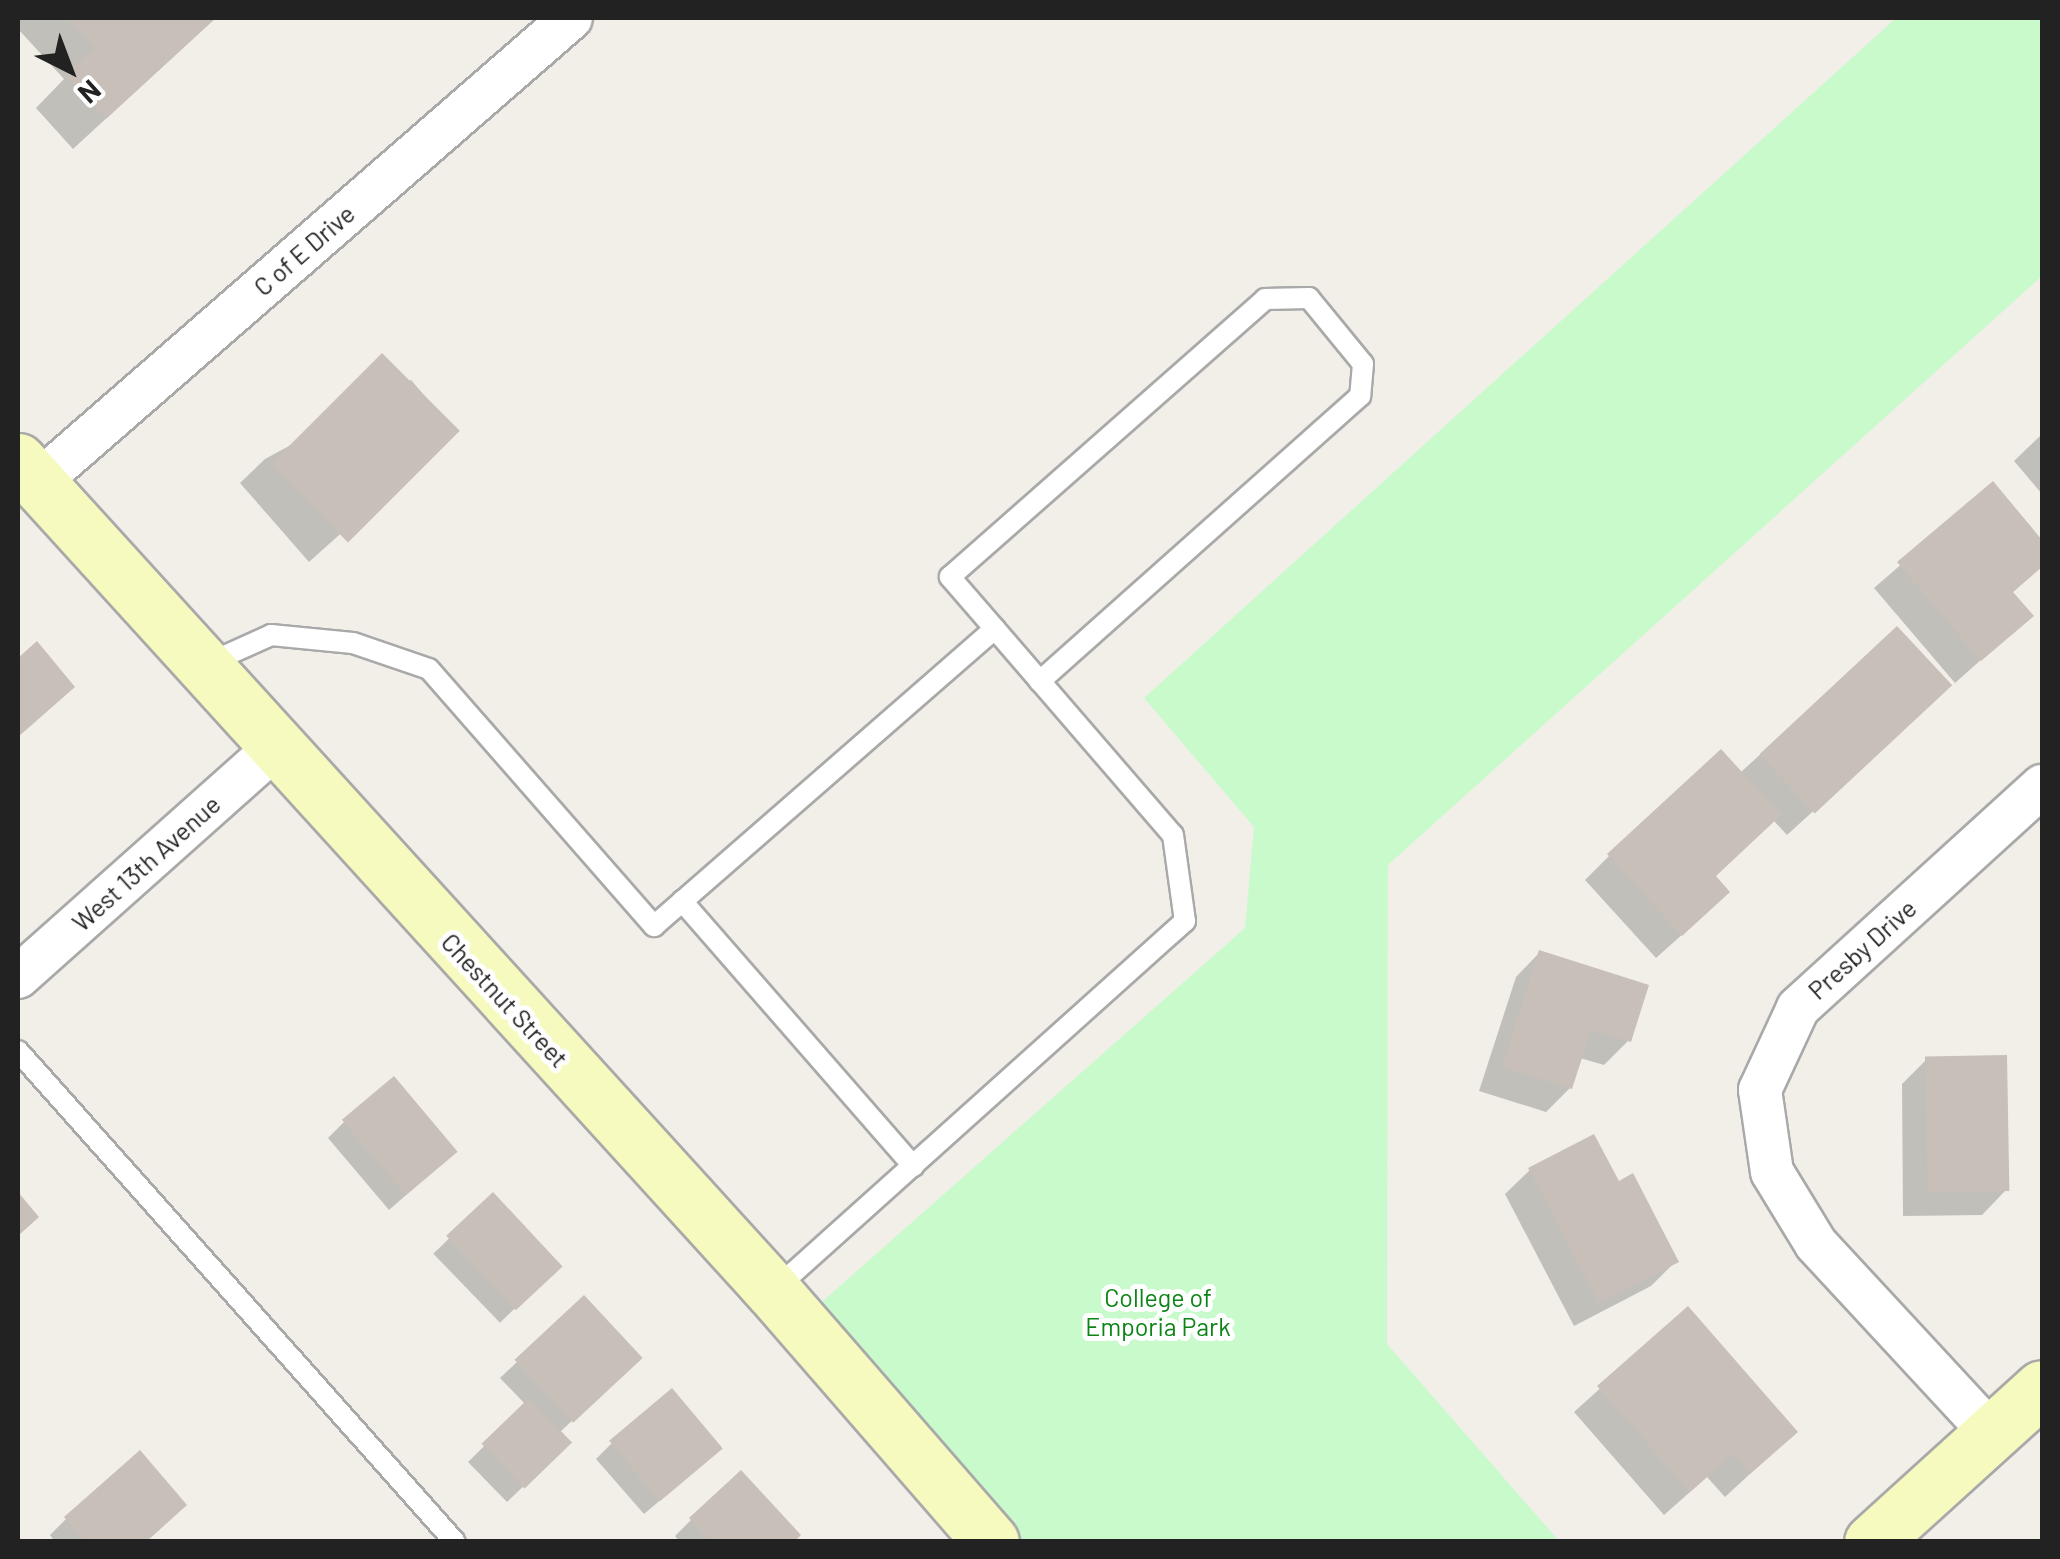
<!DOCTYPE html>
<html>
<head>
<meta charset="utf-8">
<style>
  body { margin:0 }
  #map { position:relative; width:2060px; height:1559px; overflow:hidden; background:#f2efe9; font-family:Barlow,sans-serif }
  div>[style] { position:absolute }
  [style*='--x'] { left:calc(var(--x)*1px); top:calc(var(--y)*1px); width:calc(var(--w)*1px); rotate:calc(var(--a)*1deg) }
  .park>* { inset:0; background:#c8facc }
  .shadow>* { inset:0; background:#0003; transform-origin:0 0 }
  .building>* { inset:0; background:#c7bfb8; transform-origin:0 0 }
  .roads { filter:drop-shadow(2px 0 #a9a9a9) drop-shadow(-2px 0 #a9a9a9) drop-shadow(0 2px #a9a9a9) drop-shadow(0 -2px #a9a9a9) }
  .lane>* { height:20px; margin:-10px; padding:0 10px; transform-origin:10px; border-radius:10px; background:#fff }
  .street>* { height:42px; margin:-21px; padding:0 21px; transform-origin:21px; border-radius:21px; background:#fff }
  .secondary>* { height:55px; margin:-27.5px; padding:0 27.5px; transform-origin:27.5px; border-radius:27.5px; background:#f7fabf }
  span { translate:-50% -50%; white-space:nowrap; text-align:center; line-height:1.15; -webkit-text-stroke:10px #fff; paint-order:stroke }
  .street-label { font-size:25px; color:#222 }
  .park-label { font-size:25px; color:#0c8416 }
  .frame { position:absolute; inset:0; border:20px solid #222; pointer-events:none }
  .north { position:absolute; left:20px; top:20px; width:100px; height:100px; -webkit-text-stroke:8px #fff; paint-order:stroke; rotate:138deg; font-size:28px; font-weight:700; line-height:40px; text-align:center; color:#222 }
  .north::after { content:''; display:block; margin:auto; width:35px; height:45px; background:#222; clip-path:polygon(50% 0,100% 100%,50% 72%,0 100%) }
</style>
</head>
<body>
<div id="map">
  <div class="park">
    <div style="clip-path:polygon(1896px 18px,2042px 18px,2042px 276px,1388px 865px,1387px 1344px,1559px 1541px,1018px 1541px,815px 1308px,1245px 928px,1254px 827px,1144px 698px)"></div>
  </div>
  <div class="shadow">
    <div style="clip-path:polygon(18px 18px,215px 18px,73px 149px,36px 108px,64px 79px,18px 29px)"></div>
    <div style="clip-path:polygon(411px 380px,455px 431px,309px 562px,240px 483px,265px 459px)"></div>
    <div style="clip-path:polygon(2042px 434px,2042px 494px,2014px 461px)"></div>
    <div style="clip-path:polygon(1993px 485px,2042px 544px,2042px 565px,2011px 594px,2030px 616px,1955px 683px,1874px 588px)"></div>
    <div style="clip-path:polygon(1897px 629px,1924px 710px,1787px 835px,1773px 820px,1713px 876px,1703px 916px,1656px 958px,1585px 880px,1609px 856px,1740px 773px)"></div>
    <div style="clip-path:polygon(1540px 952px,1628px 1041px,1604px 1065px,1580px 1058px,1570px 1088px,1546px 1112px,1479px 1091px,1516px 977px)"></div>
    <div style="clip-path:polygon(1926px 1060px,2006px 1190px,1982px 1215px,1903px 1216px,1902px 1084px)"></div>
    <div style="clip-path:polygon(344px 1122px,438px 1167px,389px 1210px,328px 1138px)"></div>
    <div style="clip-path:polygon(1530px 1170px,1618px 1184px,1676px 1261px,1651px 1286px,1574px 1326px,1505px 1194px)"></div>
    <div style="left:493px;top:1196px;width:96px;height:83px;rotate:46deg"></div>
    <div style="clip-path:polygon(584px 1299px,622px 1374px,559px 1433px,569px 1443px,507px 1502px,468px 1462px,526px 1405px,500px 1378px)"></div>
    <div style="clip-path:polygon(1687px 1310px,1795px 1432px,1725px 1497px,1707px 1477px,1664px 1515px,1574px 1412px)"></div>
    <div style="clip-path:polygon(612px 1443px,703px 1464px,644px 1514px,596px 1459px)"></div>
    <div style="clip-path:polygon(66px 1519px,145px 1542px,55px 1542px,50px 1535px)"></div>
    <div style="clip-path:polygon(691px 1520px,791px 1542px,680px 1542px,675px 1536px)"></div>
  </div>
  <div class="building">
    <div style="clip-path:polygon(67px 18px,216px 18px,106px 119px,65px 75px,95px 47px)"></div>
    <div style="left:382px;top:353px;width:110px;height:158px;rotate:45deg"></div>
    <div style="clip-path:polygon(1993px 481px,2042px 540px,2042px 567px,2013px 592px,2034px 616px,1981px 661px,1897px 562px)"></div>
    <div style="left:1897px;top:626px;width:81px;height:188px;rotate:47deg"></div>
    <div style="clip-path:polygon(37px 641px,75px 687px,18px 737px,18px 658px)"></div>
    <div style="clip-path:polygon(1721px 749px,1781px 815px,1716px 876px,1730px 892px,1682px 936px,1607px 854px)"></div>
    <div style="clip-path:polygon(1539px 950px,1649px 985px,1631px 1042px,1591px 1030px,1572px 1089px,1502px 1067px)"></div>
    <div style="left:2007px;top:1055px;width:136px;height:82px;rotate:89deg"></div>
    <div style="left:394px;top:1076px;width:99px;height:68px;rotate:50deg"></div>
    <div style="clip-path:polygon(1594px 1134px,1619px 1181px,1633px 1173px,1679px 1262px,1599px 1303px,1528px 1168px)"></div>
    <div style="clip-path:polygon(18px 1192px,39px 1217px,18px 1236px)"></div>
    <div style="left:493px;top:1192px;width:102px;height:64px;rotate:47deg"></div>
    <div style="left:584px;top:1295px;width:86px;height:95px;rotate:47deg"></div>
    <div style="clip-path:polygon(1688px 1306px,1798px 1432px,1750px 1474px,1733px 1454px,1690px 1492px,1597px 1386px)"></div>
    <div style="left:672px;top:1388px;width:79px;height:82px;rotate:50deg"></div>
    <div style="left:529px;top:1398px;width:62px;height:66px;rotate:46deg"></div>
    <div style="clip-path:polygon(140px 1450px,187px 1505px,146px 1542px,85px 1542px,64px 1517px)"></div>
    <div style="clip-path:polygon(741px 1470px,801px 1535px,794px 1542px,711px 1542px,689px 1518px)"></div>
  </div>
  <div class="roads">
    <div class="lane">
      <div style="--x:995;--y:629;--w:69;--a:-130.9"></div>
      <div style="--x:950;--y:577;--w:420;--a:-41.4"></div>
      <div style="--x:1265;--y:299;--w:44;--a:-1.3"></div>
      <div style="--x:1309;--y:298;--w:85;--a:50.7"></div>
      <div style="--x:1363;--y:364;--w:32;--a:95"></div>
      <div style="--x:1360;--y:396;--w:429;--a:138.3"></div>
      <div style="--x:209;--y:663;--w:68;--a:-24.3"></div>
      <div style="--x:271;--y:635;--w:82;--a:5.6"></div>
      <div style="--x:353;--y:643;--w:80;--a:18.9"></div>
      <div style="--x:429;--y:669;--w:342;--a:48.8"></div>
      <div style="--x:654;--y:926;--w:452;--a:-41.1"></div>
      <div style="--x:995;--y:629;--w:272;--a:49.2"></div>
      <div style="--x:1173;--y:835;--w:87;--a:82.1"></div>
      <div style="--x:1185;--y:921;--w:552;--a:138.08"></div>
      <div style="--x:682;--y:901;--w:352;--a:48.9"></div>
      <div style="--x:18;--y:1051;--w:657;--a:48.33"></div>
    </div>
    <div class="street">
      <div style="--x:37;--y:483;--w:708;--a:-41.05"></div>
      <div style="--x:18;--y:977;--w:343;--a:-41.7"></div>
      <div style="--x:1992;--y:1434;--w:259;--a:-132.8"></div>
      <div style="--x:1816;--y:1244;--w:84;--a:-121.4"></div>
      <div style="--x:1772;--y:1172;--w:83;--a:-98.3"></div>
      <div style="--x:1760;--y:1090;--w:90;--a:-65.1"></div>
      <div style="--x:1798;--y:1008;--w:330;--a:-42.3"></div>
    </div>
    <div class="secondary">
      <div style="--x:18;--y:461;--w:1122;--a:47.71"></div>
      <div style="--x:773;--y:1291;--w:332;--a:49"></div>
      <div style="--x:1872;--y:1542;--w:229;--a:-42.2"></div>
    </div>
  </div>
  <div class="street-label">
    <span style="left:304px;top:250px;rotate:-41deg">C of E Drive</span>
    <span style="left:146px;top:863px;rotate:-42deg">West 13th Avenue</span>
    <span style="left:1862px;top:949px;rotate:-42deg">Presby Drive</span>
    <span style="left:505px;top:1000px;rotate:47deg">Chestnut Street</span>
  </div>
  <div class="park-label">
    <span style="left:1158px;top:1312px">College of<br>Emporia Park</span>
  </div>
  <div class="frame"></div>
  <div class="north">N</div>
</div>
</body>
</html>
